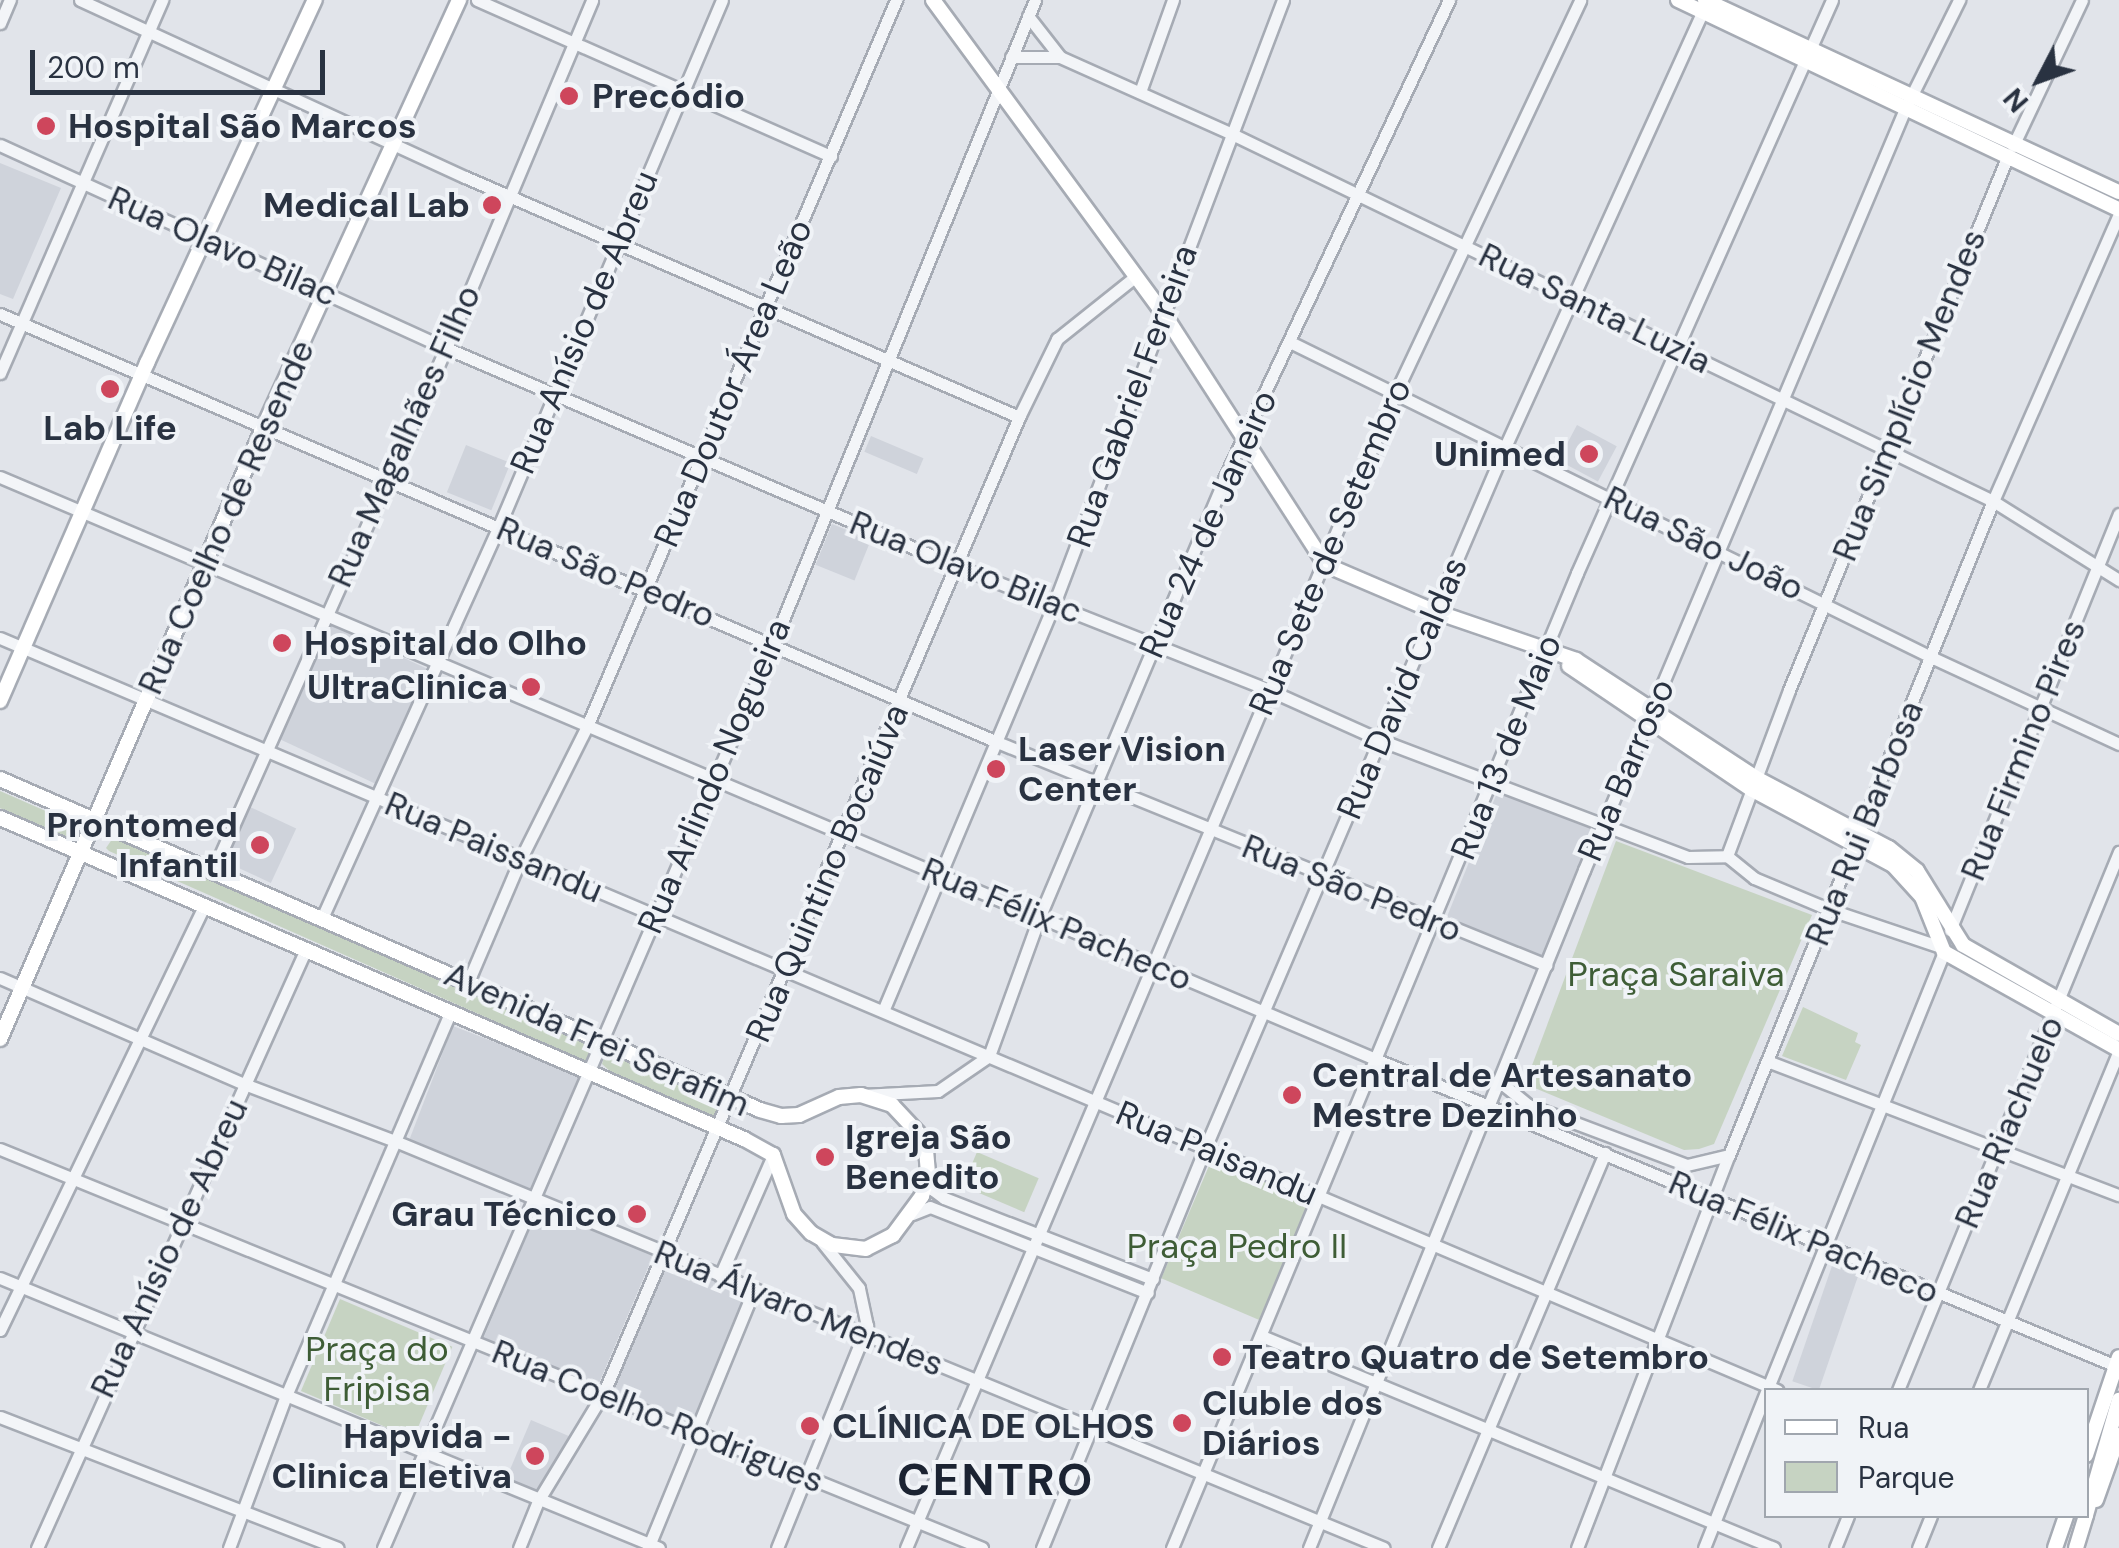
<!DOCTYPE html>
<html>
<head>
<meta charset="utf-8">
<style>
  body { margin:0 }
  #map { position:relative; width:2119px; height:1548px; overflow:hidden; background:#e1e4ea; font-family:"DM Sans",sans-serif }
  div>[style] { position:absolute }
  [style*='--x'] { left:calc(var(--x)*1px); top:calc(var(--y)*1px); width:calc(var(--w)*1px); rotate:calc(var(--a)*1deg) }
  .built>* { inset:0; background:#cfd3db; transform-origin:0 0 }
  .green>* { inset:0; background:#c6d3c2; transform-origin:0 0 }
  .roads { filter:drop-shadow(2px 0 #a6abb4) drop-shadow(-2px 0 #a6abb4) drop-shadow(0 2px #a6abb4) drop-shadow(0 -2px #a6abb4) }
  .minor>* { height:11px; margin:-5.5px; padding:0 5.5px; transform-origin:5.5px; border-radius:5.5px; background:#f3f5f8 }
  .major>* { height:14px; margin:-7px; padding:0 7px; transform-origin:7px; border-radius:7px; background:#fff }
  .dots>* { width:28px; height:28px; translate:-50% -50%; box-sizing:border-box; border:5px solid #f0f3f7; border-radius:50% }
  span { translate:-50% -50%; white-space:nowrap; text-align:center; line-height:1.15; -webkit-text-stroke:8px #f0f3f7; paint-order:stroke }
  .poi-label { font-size:35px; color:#293241; font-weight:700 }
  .left { translate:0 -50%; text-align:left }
  .right { translate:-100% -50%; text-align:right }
  .street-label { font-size:35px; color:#293241 }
  .park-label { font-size:35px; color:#3e5d36 }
  .district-label { font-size:45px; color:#1b2332; font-weight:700; letter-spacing:2.5px }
  .legend { position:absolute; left:1764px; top:1388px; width:325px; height:130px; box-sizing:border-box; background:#f0f3f7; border:2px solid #a0a6ae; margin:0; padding:12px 18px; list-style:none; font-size:30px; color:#293241 }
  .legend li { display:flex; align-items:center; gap:20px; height:50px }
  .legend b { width:50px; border:2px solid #a0a6ae }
  .north { position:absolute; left:1989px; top:30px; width:100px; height:100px; -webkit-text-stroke:8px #f0f3f7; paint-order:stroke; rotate:229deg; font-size:28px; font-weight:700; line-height:40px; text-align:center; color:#293241 }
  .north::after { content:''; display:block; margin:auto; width:35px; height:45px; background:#293241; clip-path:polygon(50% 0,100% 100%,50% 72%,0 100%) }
  .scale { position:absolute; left:30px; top:50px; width:295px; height:45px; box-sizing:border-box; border:5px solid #293241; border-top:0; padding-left:12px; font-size:30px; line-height:35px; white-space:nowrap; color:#293241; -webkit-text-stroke:8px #f0f3f7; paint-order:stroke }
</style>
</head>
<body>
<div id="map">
  <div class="built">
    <div style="clip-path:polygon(0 163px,61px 188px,13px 299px,0 294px)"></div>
    <div style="left:1577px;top:425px;width:45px;height:40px;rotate:28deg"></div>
    <div style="left:871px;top:436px;width:57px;height:17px;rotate:23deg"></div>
    <div style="left:466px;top:445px;width:48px;height:51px;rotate:22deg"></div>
    <div style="left:832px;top:524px;width:42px;height:44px;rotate:22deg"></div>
    <div style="left:331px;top:624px;width:109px;height:126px;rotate:25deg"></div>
    <div style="left:1499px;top:788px;width:107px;height:140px;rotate:22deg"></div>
    <div style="left:250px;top:807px;width:51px;height:60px;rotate:25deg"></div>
    <div style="left:453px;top:1026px;width:139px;height:124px;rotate:21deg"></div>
    <div style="left:539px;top:1207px;width:124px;height:142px;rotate:23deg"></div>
    <div style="left:663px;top:1260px;width:93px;height:139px;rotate:22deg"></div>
    <div style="left:1833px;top:1263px;width:28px;height:125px;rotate:19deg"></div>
    <div style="left:531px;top:1420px;width:41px;height:64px;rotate:23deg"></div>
  </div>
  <div class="green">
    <div style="clip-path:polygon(0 791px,73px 823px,75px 841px,0 808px)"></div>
    <div style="clip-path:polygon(115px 835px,592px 1042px,588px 1058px,585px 1061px,109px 851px,106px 848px)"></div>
    <div style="clip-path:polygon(1616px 841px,1812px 915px,1714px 1144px,1699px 1149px,1684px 1150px,1525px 1084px)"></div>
    <div style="clip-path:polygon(1803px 1007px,1858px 1033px,1855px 1042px,1861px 1045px,1846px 1080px,1782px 1056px)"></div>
    <div style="clip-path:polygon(606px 1051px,715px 1097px,718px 1112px,715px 1117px,611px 1072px,602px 1064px)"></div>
    <div style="left:977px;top:1152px;width:67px;height:37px;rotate:23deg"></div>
    <div style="left:1214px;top:1154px;width:111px;height:135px;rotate:23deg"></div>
    <div style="left:340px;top:1299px;width:122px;height:100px;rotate:23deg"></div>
  </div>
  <div class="roads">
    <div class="minor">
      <div style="--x:80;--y:0;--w:424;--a:24.7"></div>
      <div style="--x:465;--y:177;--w:604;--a:23.42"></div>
      <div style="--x:477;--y:0;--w:387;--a:23.8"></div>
      <div style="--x:1028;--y:16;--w:52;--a:52"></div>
      <div style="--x:0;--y:23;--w:25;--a:-67"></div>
      <div style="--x:1011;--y:57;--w:49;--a:0"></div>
      <div style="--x:1060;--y:57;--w:188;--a:24.1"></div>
      <div style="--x:1232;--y:134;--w:845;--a:25.75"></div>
      <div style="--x:1993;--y:501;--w:149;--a:32.1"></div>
      <div style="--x:1140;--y:92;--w:98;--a:-70.3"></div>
      <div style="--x:0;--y:145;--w:490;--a:24.5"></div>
      <div style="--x:446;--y:348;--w:555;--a:23.14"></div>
      <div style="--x:956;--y:566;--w:337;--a:21.6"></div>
      <div style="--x:1269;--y:690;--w:122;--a:24.2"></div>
      <div style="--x:1380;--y:740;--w:329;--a:20.8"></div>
      <div style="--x:1688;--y:857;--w:39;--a:-1"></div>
      <div style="--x:1727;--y:856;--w:35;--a:39"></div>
      <div style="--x:1754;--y:878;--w:80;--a:22.7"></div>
      <div style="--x:1828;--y:909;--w:119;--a:18.6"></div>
      <div style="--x:2013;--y:146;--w:161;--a:-64.7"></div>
      <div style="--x:0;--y:314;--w:1085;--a:23.23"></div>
      <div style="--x:997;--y:742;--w:593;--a:22.11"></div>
      <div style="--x:1290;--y:342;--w:714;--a:26.17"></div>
      <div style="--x:1931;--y:657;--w:207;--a:24.8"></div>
      <div style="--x:0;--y:373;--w:407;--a:-66.5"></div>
      <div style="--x:0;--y:477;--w:1493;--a:22.94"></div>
      <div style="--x:1375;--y:1059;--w:802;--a:22.5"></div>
      <div style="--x:0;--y:638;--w:1930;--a:22.94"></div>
      <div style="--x:1727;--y:856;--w:177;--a:-69.5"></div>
      <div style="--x:1789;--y:690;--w:575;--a:-67.72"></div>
      <div style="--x:213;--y:871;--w:573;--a:-65.99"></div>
      <div style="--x:446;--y:348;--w:377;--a:-67.2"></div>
      <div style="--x:322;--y:918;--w:430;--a:-65.7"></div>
      <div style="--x:499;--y:526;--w:571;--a:-67.03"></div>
      <div style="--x:1950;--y:930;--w:449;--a:-67.9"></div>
      <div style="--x:0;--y:978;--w:266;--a:23.5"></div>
      <div style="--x:244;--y:1084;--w:161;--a:20.7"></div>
      <div style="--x:395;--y:1141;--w:1069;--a:22.37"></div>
      <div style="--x:468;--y:982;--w:135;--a:-66.9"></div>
      <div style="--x:521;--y:858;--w:150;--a:-63.4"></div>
      <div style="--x:588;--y:724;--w:787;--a:-66.95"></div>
      <div style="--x:883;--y:1011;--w:441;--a:-67.2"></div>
      <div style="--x:1054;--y:604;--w:646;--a:-69.24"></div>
      <div style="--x:1770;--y:1062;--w:373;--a:20.9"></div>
      <div style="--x:1500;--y:1082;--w:36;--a:39"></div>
      <div style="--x:1528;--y:1105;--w:170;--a:20.7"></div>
      <div style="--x:1687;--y:1165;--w:43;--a:-13.4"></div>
      <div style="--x:862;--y:1095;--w:76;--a:-3"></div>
      <div style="--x:938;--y:1091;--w:62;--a:-34.5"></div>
      <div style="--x:989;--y:1056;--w:147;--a:-70.1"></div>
      <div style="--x:1039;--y:918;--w:476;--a:-67.1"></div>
      <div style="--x:1224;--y:479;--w:529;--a:-64.84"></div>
      <div style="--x:0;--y:1149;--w:1060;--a:22.11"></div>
      <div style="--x:928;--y:1175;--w:15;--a:74"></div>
      <div style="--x:932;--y:1189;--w:15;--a:37"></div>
      <div style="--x:944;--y:1198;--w:224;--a:21.2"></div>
      <div style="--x:912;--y:1214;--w:19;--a:-21"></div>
      <div style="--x:930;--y:1207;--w:234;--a:21.5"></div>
      <div style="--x:720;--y:1276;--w:132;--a:-66.3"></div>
      <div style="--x:0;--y:1278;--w:712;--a:22.28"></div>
      <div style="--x:0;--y:1330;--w:471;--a:-64.3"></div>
      <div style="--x:1262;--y:1336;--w:554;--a:22.49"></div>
      <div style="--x:1767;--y:1390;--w:472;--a:-68"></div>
      <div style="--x:1898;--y:1390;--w:582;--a:-67.67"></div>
      <div style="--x:1979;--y:1390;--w:368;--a:-67.6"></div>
      <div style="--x:0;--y:1417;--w:362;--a:21.2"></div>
      <div style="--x:37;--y:1548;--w:657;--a:-65.82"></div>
      <div style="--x:229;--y:1548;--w:160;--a:-69.5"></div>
      <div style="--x:285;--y:1398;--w:419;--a:-66.8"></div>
      <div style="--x:383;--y:1548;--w:985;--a:-66.66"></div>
      <div style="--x:773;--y:644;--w:695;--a:-67.86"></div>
      <div style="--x:519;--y:1548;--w:51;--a:-68"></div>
      <div style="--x:538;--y:1501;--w:127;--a:-58.8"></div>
      <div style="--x:604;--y:1392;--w:1060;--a:-66.94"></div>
      <div style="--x:1019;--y:417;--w:87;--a:-64"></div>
      <div style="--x:1057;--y:339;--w:101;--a:-38.6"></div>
      <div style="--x:648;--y:1548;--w:280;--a:-67.7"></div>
      <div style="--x:777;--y:1548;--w:240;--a:-67.9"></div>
      <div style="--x:867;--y:1326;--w:39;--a:-102"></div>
      <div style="--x:859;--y:1288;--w:59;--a:-128.8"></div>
      <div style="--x:906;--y:1548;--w:1253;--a:-67.04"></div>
      <div style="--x:1395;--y:394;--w:435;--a:-64.8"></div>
      <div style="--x:1042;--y:1548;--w:432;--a:-67.8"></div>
      <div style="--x:1205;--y:1148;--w:762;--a:-66.83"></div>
      <div style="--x:1505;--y:447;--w:486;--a:-65.6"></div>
      <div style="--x:1172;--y:1548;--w:1056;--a:-67.44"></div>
      <div style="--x:1577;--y:573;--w:627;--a:-66.01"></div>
      <div style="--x:1309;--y:1548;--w:732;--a:-67.92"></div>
      <div style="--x:1584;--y:870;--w:826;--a:-67.13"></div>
      <div style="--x:1905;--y:109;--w:122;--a:-63.6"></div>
      <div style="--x:1438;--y:1548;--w:429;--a:-67.1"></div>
      <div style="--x:1577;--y:1548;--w:421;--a:-68.9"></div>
      <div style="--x:1729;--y:1155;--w:705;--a:-68.02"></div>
      <div style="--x:1993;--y:501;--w:313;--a:-66.3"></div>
      <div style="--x:1704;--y:1548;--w:168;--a:-68.3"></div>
      <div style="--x:1835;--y:1548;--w:35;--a:-68"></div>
      <div style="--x:1918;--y:1548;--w:35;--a:-68"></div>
    </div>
    <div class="major">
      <div style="--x:933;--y:0;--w:390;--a:53.7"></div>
      <div style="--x:1164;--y:314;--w:299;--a:57.2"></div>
      <div style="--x:1326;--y:565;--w:120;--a:23.1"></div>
      <div style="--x:1436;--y:612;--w:148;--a:18.9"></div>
      <div style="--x:1576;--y:660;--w:215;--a:33.2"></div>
      <div style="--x:1756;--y:778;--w:150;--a:27.8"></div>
      <div style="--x:1889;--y:848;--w:36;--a:39"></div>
      <div style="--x:1917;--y:871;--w:87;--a:58.1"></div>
      <div style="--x:1963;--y:945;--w:180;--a:29.7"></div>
      <div style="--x:1678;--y:0;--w:488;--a:25.4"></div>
      <div style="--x:1705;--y:0;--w:456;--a:24.9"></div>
      <div style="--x:1569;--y:666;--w:220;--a:34.1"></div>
      <div style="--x:1751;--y:789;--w:161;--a:28.2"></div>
      <div style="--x:1893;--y:865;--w:43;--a:47.8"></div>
      <div style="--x:1922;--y:897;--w:59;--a:68.2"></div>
      <div style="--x:1944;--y:952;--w:201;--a:29.2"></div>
      <div style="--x:0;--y:701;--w:369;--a:-66.5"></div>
      <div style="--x:147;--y:363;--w:400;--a:-65.2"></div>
      <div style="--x:0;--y:779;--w:829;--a:23.53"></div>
      <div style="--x:760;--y:1110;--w:22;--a:16"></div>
      <div style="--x:781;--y:1116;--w:18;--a:-3"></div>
      <div style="--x:799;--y:1115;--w:44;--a:-24.2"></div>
      <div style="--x:839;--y:1097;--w:22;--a:-5"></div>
      <div style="--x:861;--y:1095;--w:33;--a:18"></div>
      <div style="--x:892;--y:1105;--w:38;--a:47"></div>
      <div style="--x:918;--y:1133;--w:19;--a:65"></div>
      <div style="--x:926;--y:1150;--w:25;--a:85"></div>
      <div style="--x:928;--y:1175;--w:22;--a:106"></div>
      <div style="--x:922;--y:1196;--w:49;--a:126.6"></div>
      <div style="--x:893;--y:1235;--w:30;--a:153"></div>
      <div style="--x:866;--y:1249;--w:34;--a:-173"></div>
      <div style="--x:832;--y:1245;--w:24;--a:-150"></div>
      <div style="--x:811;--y:1233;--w:25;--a:-132"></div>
      <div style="--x:794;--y:1214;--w:63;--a:-109.6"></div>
      <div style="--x:773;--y:1155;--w:33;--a:-151"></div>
      <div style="--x:744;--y:1139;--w:810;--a:-156.66"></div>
      <div style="--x:0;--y:1039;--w:667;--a:-66.7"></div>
      <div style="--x:264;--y:426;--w:469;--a:-65.4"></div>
      <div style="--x:2086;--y:1455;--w:103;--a:-71.4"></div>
      <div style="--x:2096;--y:1500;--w:69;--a:-70.5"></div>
      <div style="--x:2086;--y:1515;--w:120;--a:-74"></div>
      <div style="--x:2055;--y:1548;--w:34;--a:-71"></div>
      <div style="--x:2076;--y:1548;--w:34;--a:-73"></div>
    </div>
  </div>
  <div class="dots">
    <div style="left:569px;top:96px;background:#ce465c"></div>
    <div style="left:46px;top:126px;background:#ce465c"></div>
    <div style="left:492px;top:205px;background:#ce465c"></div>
    <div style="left:110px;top:389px;background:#ce465c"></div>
    <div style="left:1589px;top:454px;background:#ce465c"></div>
    <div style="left:282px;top:643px;background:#ce465c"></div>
    <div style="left:531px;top:687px;background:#ce465c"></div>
    <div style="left:996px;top:769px;background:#ce465c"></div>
    <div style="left:260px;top:845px;background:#ce465c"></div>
    <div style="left:1292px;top:1095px;background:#ce465c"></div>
    <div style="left:825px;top:1157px;background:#ce465c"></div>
    <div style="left:637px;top:1214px;background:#ce465c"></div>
    <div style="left:1222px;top:1357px;background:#ce465c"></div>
    <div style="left:1182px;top:1423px;background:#ce465c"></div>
    <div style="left:810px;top:1426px;background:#ce465c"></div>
    <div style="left:535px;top:1456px;background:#ce465c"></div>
  </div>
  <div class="poi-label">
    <span class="left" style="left:592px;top:96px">Precódio</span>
    <span class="left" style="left:68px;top:126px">Hospital São Marcos</span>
    <span class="right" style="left:470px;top:205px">Medical Lab</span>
    <span style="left:110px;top:428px">Lab Life</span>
    <span class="right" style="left:1566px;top:454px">Unimed</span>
    <span class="left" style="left:304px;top:643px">Hospital do Olho</span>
    <span class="right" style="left:508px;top:687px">UltraClinica</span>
    <span class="left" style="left:1018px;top:769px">Laser Vision<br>Center</span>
    <span class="right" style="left:238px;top:845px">Prontomed<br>Infantil</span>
    <span class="left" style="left:1312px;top:1095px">Central de Artesanato<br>Mestre Dezinho</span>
    <span class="left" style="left:845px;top:1157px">Igreja São<br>Benedito</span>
    <span class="right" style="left:617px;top:1214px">Grau Técnico</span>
    <span class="left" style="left:1242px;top:1357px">Teatro Quatro de Setembro</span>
    <span class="left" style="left:1202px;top:1423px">Cluble dos<br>Diários</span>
    <span class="left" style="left:832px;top:1426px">CLÍNICA DE OLHOS</span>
    <span class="right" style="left:512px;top:1456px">Hapvida -<br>Clinica Eletiva</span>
  </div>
  <div class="street-label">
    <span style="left:223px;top:246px;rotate:24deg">Rua Olavo Bilac</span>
    <span style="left:1595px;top:308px;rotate:26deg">Rua Santa Luzia</span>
    <span style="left:584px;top:322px;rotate:-67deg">Rua Anísio de Abreu</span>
    <span style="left:733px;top:383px;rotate:-67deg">Rua Doutor Área Leão</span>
    <span style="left:1909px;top:395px;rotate:-68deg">Rua Simplício Mendes</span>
    <span style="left:1132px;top:396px;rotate:-70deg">Rua Gabriel Ferreira</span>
    <span style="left:404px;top:436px;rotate:-66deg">Rua Magalhães Filho</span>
    <span style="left:226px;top:517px;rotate:-66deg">Rua Coelho de Resende</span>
    <span style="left:1208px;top:524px;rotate:-66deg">Rua 24 de Janeiro</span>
    <span style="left:1704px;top:543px;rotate:26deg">Rua São João</span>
    <span style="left:1330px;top:547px;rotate:-67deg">Rua Sete de Setembro</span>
    <span style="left:966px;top:567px;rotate:22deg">Rua Olavo Bilac</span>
    <span style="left:606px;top:572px;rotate:23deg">Rua São Pedro</span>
    <span style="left:1402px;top:688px;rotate:-67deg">Rua David Caldas</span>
    <span style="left:1506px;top:747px;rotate:-68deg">Rua 13 de Maio</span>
    <span style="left:2023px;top:750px;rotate:-68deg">Rua Firmino Pires</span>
    <span style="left:1626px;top:770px;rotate:-67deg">Rua Barroso</span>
    <span style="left:714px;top:776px;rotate:-67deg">Rua Arlindo Nogueira</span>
    <span style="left:1864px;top:823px;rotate:-68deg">Rua Rui Barbosa</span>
    <span style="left:494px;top:847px;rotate:23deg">Rua Paissandu</span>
    <span style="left:827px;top:873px;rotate:-67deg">Rua Quintino Bocaiúva</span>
    <span style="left:1352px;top:888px;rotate:22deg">Rua São Pedro</span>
    <span style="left:1057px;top:924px;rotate:23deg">Rua Félix Pacheco</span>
    <span style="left:597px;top:1039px;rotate:24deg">Avenida Frei Serafim</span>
    <span style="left:2009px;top:1122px;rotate:-67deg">Rua Riachuelo</span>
    <span style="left:1217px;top:1153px;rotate:23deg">Rua Paisandu</span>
    <span style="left:1804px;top:1237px;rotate:23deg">Rua Félix Pacheco</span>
    <span style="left:169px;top:1248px;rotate:-65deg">Rua Anísio de Abreu</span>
    <span style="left:799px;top:1308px;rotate:22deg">Rua Álvaro Mendes</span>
    <span style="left:658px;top:1416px;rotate:22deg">Rua Coelho Rodrigues</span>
  </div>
  <div class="park-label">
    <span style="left:1676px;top:974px">Praça Saraiva</span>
    <span style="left:1237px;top:1246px">Praça Pedro II</span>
    <span style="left:377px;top:1369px">Praça do<br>Fripisa</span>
  </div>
  <div class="district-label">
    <span style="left:996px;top:1480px">CENTRO</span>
  </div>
  <ul class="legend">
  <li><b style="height:12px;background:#fff"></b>Rua</li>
  <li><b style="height:28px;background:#c6d3c2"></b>Parque</li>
  </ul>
  <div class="north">N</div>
  <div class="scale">200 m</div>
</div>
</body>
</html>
